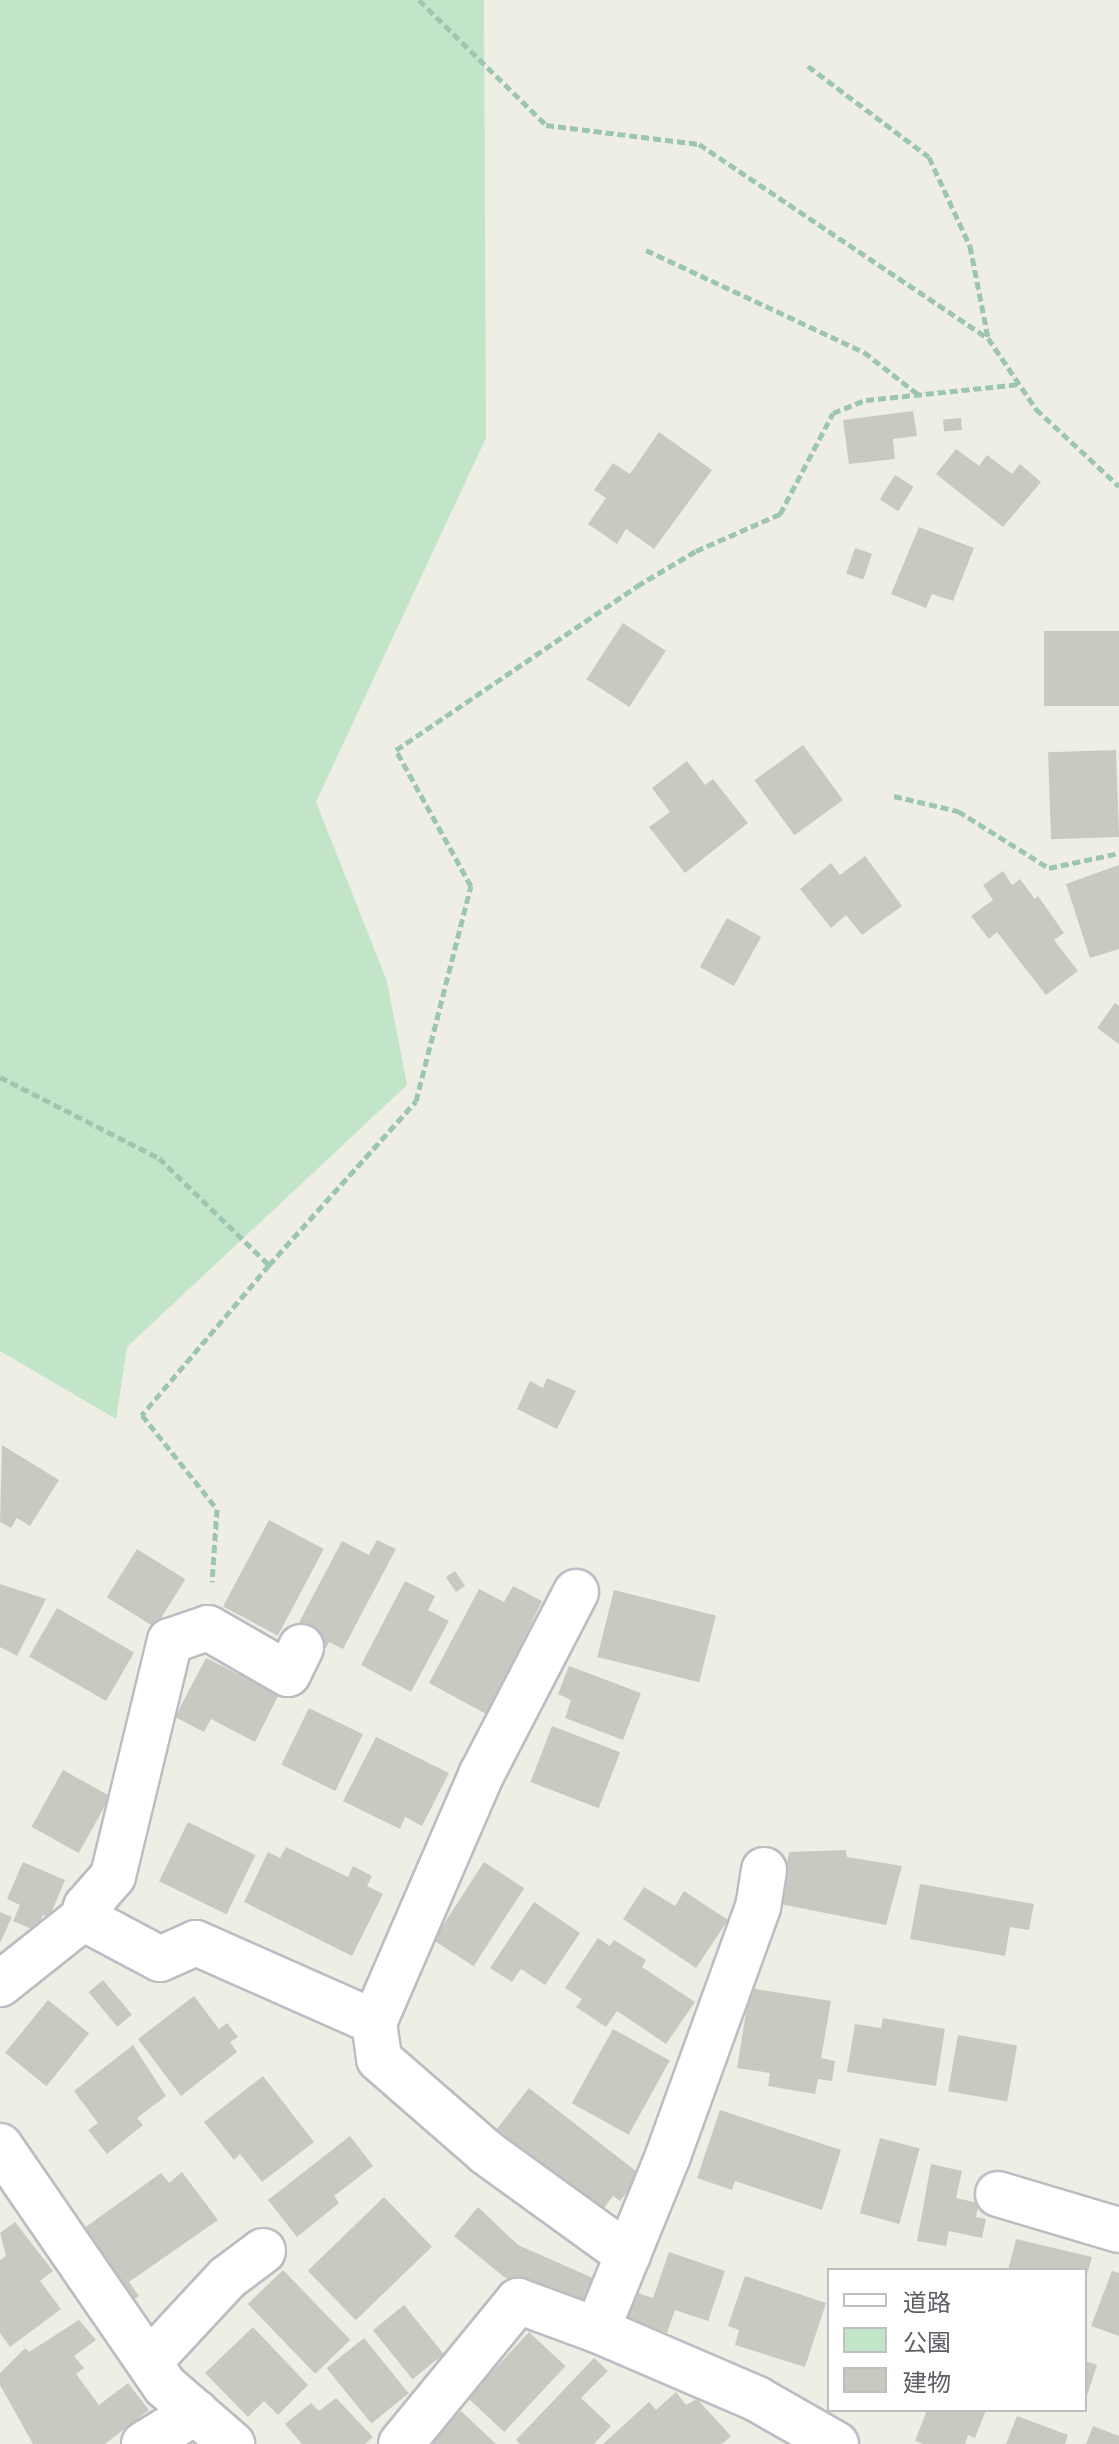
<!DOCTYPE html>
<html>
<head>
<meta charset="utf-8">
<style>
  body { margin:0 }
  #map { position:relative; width:1119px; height:2444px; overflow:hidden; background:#efeee5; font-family:Roboto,"Noto Sans JP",sans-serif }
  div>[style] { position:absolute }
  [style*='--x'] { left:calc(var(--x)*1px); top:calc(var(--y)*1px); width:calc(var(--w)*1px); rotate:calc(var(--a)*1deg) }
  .green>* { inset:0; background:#c2e5c9 }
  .building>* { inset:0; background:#cac9c1; transform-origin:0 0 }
  .path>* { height:5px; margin-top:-2.5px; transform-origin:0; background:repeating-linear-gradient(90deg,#9cc6b0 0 8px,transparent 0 12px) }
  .roads { filter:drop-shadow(2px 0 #bcbdc3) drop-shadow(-2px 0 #bcbdc3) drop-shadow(0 2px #bcbdc3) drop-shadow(0 -2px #bcbdc3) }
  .minor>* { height:44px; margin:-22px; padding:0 22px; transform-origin:22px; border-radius:22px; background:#fff }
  span { translate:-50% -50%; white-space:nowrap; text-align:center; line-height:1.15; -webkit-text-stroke:6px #fff; paint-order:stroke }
  .legend { position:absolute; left:827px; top:2268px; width:260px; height:144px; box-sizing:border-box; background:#fff; border:2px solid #bebfc1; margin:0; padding:10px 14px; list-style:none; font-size:24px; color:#5d5f65 }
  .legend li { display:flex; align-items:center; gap:16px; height:40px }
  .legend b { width:40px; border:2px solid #bebfc1 }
</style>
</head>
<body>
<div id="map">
  <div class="green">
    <div style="clip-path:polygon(0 0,484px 0,486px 438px,316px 802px,387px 981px,407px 1085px,127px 1347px,116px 1419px,0 1351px)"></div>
  </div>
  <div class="building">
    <div style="clip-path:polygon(913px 411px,917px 436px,893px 439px,895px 459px,849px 464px,843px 420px)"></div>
    <div style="left:961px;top:418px;width:12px;height:18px;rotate:85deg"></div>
    <div style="clip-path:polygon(659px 432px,712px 470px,654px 549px,626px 529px,617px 544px,588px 524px,606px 498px,594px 490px,613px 463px,630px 474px)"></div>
    <div style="clip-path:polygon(956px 449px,979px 466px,987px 455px,1012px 474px,1020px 464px,1041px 482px,1003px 527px,936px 474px)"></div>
    <div style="left:895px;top:475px;width:22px;height:29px;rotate:32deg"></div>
    <div style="clip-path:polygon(919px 527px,974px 548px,953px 601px,932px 594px,926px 608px,891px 594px)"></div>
    <div style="left:855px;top:548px;width:18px;height:27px;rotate:19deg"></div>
    <div style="left:623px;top:623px;width:51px;height:67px;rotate:33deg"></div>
    <div style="left:1119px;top:631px;width:75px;height:75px;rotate:90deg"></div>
    <div style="left:803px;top:745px;width:68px;height:60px;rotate:54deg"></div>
    <div style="left:1116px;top:750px;width:87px;height:68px;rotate:88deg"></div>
    <div style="clip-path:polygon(687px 761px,705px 785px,713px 779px,748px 823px,685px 873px,649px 827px,670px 812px,652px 788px)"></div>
    <div style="clip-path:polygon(865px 856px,902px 906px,862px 935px,846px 915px,831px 928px,800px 889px,831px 863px,840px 875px)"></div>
    <div style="clip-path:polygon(1119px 865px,1119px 949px,1090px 958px,1066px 884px)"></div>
    <div style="clip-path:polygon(1003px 871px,1012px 885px,1020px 879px,1035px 899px,1038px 896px,1064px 933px,1054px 940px,1078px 971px,1046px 995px,997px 932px,989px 939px,971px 916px,993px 900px,983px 885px)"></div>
    <div style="left:727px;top:918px;width:39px;height:56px;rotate:29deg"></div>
    <div style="clip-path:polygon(1115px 1003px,1119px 1006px,1119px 1044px,1097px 1028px)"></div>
    <div style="clip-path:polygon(547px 1378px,576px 1391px,557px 1429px,517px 1409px,530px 1381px,543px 1388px)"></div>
    <div style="clip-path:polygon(2px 1445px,59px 1480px,30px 1526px,17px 1518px,11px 1528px,0 1522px)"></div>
    <div style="left:269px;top:1520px;width:62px;height:98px;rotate:28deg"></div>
    <div style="clip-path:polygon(377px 1540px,396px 1549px,343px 1649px,329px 1642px,326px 1648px,294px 1632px,342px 1541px,369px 1555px)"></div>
    <div style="left:137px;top:1549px;width:57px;height:57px;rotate:32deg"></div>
    <div style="left:455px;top:1571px;width:18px;height:11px;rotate:56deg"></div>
    <div style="clip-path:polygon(405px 1581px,435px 1596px,428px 1610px,449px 1621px,411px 1692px,361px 1665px)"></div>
    <div style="clip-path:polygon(0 1584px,46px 1599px,17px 1656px,0 1647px)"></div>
    <div style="clip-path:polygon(513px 1586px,542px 1601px,488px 1715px,429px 1683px,479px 1589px,504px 1602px)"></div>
    <div style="left:614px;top:1590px;width:105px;height:69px;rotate:14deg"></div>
    <div style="left:57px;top:1608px;width:89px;height:56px;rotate:30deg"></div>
    <div style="clip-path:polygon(206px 1658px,279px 1694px,255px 1742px,211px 1719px,204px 1732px,175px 1717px)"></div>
    <div style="clip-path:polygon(569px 1666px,641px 1693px,623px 1740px,565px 1718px,571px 1700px,558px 1694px)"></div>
    <div style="left:309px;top:1708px;width:60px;height:63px;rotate:26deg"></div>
    <div style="left:552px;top:1726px;width:73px;height:60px;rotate:21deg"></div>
    <div style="clip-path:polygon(376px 1737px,449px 1773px,422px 1826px,405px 1817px,400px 1829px,343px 1801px)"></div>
    <div style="left:63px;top:1770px;width:54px;height:65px;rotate:29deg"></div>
    <div style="left:188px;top:1822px;width:75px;height:66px;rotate:26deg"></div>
    <div style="clip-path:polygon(286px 1847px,348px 1877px,353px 1866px,372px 1876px,367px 1886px,383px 1894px,352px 1956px,244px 1902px,268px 1852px,280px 1858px)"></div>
    <div style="clip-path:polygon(846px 1850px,847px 1857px,902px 1866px,886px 1925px,780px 1904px,789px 1852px)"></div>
    <div style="clip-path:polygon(23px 1862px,65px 1880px,49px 1918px,43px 1915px,36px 1931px,13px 1921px,20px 1905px,7px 1899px)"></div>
    <div style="left:484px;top:1862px;width:48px;height:93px;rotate:33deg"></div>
    <div style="clip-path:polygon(920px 1884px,1034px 1904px,1029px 1930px,1010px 1927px,1005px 1956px,910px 1939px)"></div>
    <div style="clip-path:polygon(644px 1887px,675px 1906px,684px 1891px,728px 1920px,696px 1968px,623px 1919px)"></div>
    <div style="clip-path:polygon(534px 1902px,580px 1933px,545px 1985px,521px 1969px,512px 1982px,490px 1968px)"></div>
    <div style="clip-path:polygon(0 1912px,12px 1917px,0 1943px)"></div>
    <div style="clip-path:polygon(598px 1938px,610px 1946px,614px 1940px,646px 1960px,642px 1967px,695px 2002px,666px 2044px,617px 2011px,606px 2027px,576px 2007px,582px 1999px,565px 1988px)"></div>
    <div style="left:103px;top:1980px;width:45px;height:19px;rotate:50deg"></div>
    <div style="clip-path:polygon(750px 1988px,831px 2001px,821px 2058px,835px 2061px,832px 2081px,818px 2079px,815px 2094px,768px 2086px,770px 2073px,737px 2068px)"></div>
    <div style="clip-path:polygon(194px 1996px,219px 2029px,227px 2023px,238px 2037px,230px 2042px,237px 2052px,181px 2096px,138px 2039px)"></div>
    <div style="left:48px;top:2000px;width:53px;height:68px;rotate:39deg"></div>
    <div style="clip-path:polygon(883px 2018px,945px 2029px,936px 2086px,847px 2072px,855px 2024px,881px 2028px)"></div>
    <div style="left:613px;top:2029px;width:65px;height:85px;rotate:29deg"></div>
    <div style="left:958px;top:2035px;width:60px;height:57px;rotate:10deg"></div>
    <div style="clip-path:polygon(133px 2045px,166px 2096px,137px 2118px,143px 2125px,107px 2154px,88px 2130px,98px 2123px,74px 2091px)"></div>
    <div style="clip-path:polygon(263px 2076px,314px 2142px,262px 2182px,240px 2154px,234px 2160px,204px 2122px)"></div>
    <div style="clip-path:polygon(529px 2088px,641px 2175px,620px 2201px,613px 2196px,598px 2216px,492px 2135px)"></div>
    <div style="clip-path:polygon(720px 2110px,841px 2150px,822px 2210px,735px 2181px,732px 2190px,697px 2178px)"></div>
    <div style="clip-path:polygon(350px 2136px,373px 2166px,334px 2196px,339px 2203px,297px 2237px,268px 2200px)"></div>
    <div style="left:880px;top:2138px;width:41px;height:78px;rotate:15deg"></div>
    <div style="clip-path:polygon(931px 2164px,962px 2171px,956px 2198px,979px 2203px,976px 2217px,986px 2219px,982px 2238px,949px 2231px,946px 2246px,917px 2241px)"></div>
    <div style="clip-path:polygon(182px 2172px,218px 2220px,129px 2282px,139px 2296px,133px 2300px,80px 2231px,161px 2173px,169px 2183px)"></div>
    <div style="left:384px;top:2197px;width:69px;height:106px;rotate:46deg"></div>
    <div style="clip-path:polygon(478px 2207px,518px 2245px,593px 2278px,580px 2310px,504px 2277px,454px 2236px)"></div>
    <div style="clip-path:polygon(15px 2222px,53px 2271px,40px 2281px,61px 2309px,10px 2347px,0 2333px,0 2260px,6px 2256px,0 2233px)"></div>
    <div style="clip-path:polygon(1016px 2239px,1092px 2257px,1086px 2278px,1085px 2270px,1008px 2270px)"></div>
    <div style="clip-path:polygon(669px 2252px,725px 2271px,708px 2321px,675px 2310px,667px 2333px,626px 2319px,635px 2292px,653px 2298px)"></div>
    <div style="left:283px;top:2270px;width:97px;height:49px;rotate:46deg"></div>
    <div style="clip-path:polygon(1112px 2271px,1119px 2273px,1119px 2336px,1091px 2326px)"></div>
    <div style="clip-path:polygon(745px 2276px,826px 2303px,805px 2367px,735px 2345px,739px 2330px,728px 2326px)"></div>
    <div style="left:404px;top:2305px;width:63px;height:40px;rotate:51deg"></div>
    <div style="clip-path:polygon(79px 2320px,96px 2340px,74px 2356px,84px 2368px,76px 2374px,99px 2405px,128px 2383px,149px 2410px,105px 2444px,33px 2444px,0 2385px,0 2373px,25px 2348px,29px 2352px)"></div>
    <div style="clip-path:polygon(253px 2327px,308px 2385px,278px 2415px,264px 2401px,248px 2417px,205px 2373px)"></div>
    <div style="left:529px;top:2332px;width:50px;height:90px;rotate:43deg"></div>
    <div style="left:364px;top:2338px;width:71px;height:48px;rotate:51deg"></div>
    <div style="clip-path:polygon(594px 2358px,608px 2371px,581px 2398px,611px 2426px,594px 2444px,520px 2444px,516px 2440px)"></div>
    <div style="clip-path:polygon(1085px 2361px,1097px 2365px,1086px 2399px,1085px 2399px)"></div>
    <div style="clip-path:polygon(676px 2392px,686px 2405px,697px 2399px,731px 2436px,722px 2444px,603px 2444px,649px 2402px,656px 2410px)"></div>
    <div style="clip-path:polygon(336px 2398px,373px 2437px,365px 2444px,302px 2444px,285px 2424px,311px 2403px,319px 2411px)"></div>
    <div style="clip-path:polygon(927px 2410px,986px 2410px,975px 2438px,968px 2435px,965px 2444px,923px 2444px,915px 2441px)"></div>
    <div style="clip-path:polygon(461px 2411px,496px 2444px,428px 2444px)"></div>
    <div style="clip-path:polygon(1017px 2416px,1068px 2435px,1065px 2444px,1006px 2444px)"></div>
    <div style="clip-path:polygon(1093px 2426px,1119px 2436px,1119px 2444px,1086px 2444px)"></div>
  </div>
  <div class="path">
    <div style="--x:419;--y:0;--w:178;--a:44.5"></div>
    <div style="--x:546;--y:125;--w:154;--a:7.1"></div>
    <div style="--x:699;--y:144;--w:348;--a:33.9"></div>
    <div style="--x:808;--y:66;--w:151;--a:36.9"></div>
    <div style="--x:929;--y:157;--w:98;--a:65.3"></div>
    <div style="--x:970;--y:246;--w:94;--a:78.9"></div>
    <div style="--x:988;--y:338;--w:86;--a:55.9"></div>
    <div style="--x:1036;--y:409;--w:113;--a:42.9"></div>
    <div style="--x:646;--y:250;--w:241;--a:25.1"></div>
    <div style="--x:864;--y:352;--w:70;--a:38"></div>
    <div style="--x:894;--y:796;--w:66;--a:13.2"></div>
    <div style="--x:958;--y:811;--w:107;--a:32.1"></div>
    <div style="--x:1049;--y:868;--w:72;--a:-12.1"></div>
    <div style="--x:0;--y:1077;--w:178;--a:27"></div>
    <div style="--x:159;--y:1158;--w:153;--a:44.2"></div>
    <div style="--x:269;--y:1265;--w:197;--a:130.3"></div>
    <div style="--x:142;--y:1415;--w:120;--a:51.4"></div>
    <div style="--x:217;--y:1509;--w:73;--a:93.9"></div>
    <div style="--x:269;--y:1265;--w:220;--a:-48.1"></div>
    <div style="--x:416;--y:1101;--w:222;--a:-75.7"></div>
    <div style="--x:471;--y:886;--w:155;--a:-118.9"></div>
    <div style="--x:396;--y:750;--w:292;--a:-34.2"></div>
    <div style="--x:637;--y:586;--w:69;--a:-30.7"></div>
    <div style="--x:696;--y:551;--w:92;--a:-23.8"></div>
    <div style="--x:780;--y:514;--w:114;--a:-62.3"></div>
    <div style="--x:833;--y:413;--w:35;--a:-22"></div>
    <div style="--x:866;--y:400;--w:155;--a:-5.9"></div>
  </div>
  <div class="roads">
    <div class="minor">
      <div style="--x:576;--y:1592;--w:204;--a:117.4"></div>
      <div style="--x:482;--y:1773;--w:271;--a:113.4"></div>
      <div style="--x:374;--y:2022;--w:37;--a:82"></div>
      <div style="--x:379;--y:2059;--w:143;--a:41"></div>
      <div style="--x:487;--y:2153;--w:174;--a:35.9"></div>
      <div style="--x:764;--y:1870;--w:37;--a:99"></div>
      <div style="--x:758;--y:1907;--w:265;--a:109.9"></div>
      <div style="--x:668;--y:2156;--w:188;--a:112.2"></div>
      <div style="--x:597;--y:2330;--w:174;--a:23.3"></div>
      <div style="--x:757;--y:2399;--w:91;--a:29.7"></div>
      <div style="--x:83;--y:1918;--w:87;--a:28"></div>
      <div style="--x:160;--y:1959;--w:39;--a:-24"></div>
      <div style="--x:196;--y:1943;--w:195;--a:23.9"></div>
      <div style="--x:0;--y:1984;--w:106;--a:-38.5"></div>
      <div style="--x:83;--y:1918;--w:11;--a:-75"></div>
      <div style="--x:86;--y:1907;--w:41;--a:-48.9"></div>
      <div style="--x:113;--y:1876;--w:242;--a:-76.4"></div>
      <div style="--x:170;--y:1641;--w:40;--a:-18.9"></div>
      <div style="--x:208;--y:1628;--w:92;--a:29.9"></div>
      <div style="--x:288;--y:1674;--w:30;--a:-64"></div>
      <div style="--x:0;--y:2146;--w:291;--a:55.5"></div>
      <div style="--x:165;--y:2386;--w:89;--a:40.9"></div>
      <div style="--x:998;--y:2194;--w:126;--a:16.6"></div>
      <div style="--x:149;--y:2362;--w:115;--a:-47.1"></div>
      <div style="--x:227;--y:2278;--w:45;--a:-36.9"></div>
      <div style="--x:144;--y:2444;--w:61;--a:-31.6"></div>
      <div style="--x:401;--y:2444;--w:185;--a:-50.7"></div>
      <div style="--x:518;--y:2301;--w:84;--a:20.2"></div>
    </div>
  </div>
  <ul class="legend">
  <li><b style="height:10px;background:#fff"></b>道路</li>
  <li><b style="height:22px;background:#c2e5c9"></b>公園</li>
  <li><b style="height:22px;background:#cac9c1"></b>建物</li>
  </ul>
</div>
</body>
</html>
